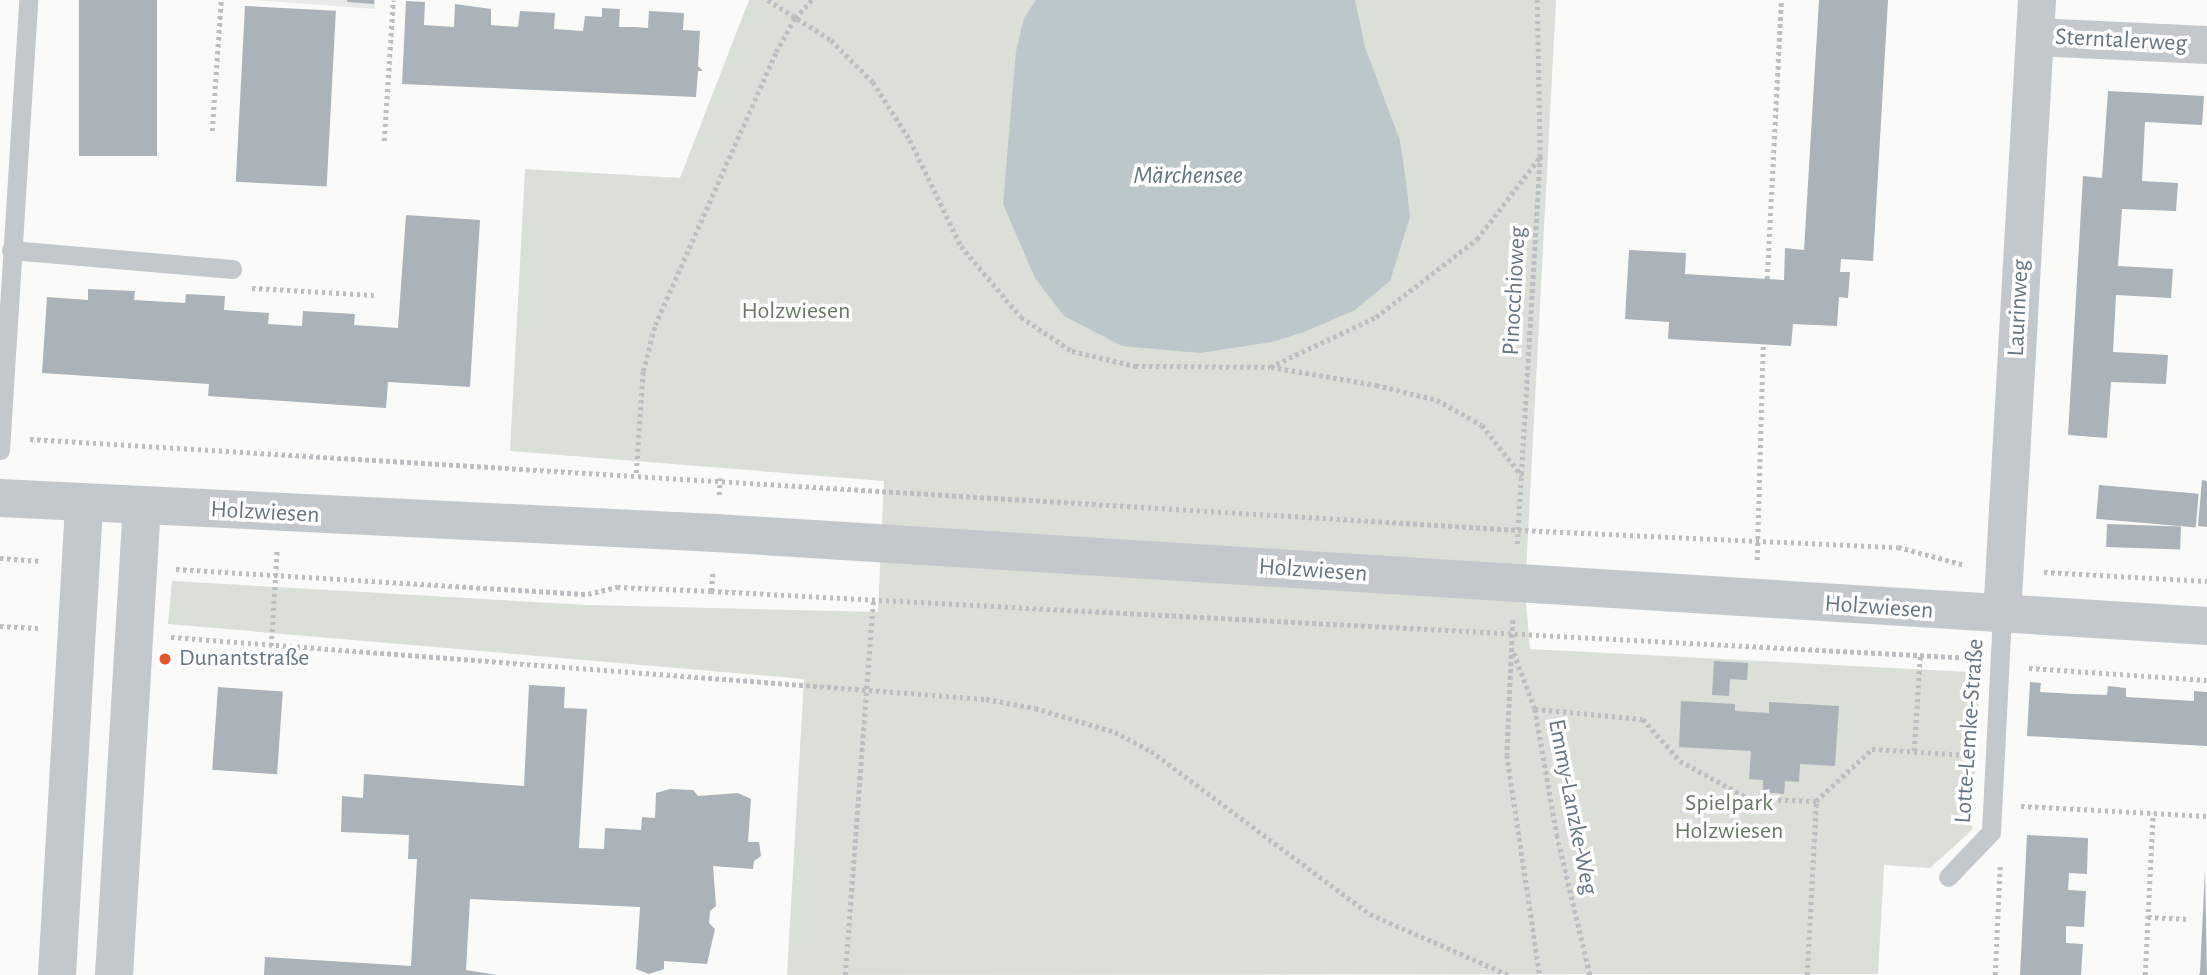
<!DOCTYPE html>
<html>
<head>
<meta charset="utf-8">
<style>
  body { margin:0 }
  #map { position:relative; width:2207px; height:975px; overflow:hidden; background:#fafaf8; font-family:"Alegreya Sans",sans-serif }
  div>[style] { position:absolute }
  [style*='--x'] { left:calc(var(--x)*1px); top:calc(var(--y)*1px); width:calc(var(--w)*1px); rotate:calc(var(--a)*1deg) }
  .built>* { inset:0; background:#e8e9e9 }
  .green>* { inset:0; background:#dadfd7 }
  .water>* { inset:0; background:#bbc7cb }
  .building>* { inset:0; background:#aab3b9; transform-origin:0 0 }
  .path>* { height:4.5px; margin-top:-2.25px; transform-origin:0; background:repeating-linear-gradient(90deg,#bbbfc2 0 3.5px,transparent 0 7px) }
  .lane>* { height:19px; margin:-9.5px; padding:0 9.5px; transform-origin:9.5px; border-radius:9.5px; background:#c3c8cc }
  .street>* { height:38px; margin:-19px; padding:0 19px; transform-origin:19px; border-radius:19px; background:#c3c8cc }
  .dots>* { width:19px; height:19px; translate:-50% -50%; box-sizing:border-box; border:4px solid #fff; border-radius:50% }
  span { translate:-50% -50%; white-space:nowrap; text-align:center; line-height:1.15; -webkit-text-stroke:7px #fff; paint-order:stroke }
  .street-label { font-size:24px; color:#657683 }
  .park-label { font-size:24px; color:#687a64 }
  .poi-label { font-size:24px; color:#657683 }
  .left { translate:0 -50%; text-align:left }
  .water-label { font-size:26px; color:#60757c; font-style:italic }
</style>
</head>
<body>
<div id="map">
  <div class="built">
    <div style="clip-path:polygon(253px 0,375px 0,375px 9px)"></div>
  </div>
  <div class="green">
    <div style="clip-path:polygon(749px 0,1556px 0,1525px 591px,1530px 649px,1969px 672px,1980px 684px,1972px 830px,1930px 868px,1884px 865px,1878px 974px,787px 975px,804px 679px,168px 624px,172px 581px,587px 605px,878px 612px,884px 481px,510px 451px,525px 169px,680px 178px)"></div>
  </div>
  <div class="water">
    <div style="clip-path:polygon(1036px 0,1355px 0,1365px 47px,1400px 141px,1406px 181px,1410px 217px,1390px 281px,1355px 310px,1304px 332px,1272px 342px,1200px 353px,1122px 346px,1064px 316px,1035px 278px,1003px 204px,1016px 51px,1024px 18px)"></div>
  </div>
  <div class="building">
    <div style="left:79px;top:0;width:78px;height:156px"></div>
    <div style="clip-path:polygon(347px 0,374px 0,374px 4px,347px 2px)"></div>
    <div style="clip-path:polygon(1819px 0,1888px 0,1873px 261px,1841px 259px,1840px 272px,1850px 272px,1848px 298px,1839px 297px,1837px 326px,1793px 324px,1791px 346px,1668px 339px,1669px 322px,1625px 319px,1629px 250px,1686px 253px,1685px 274px,1784px 280px,1785px 248px,1804px 250px)"></div>
    <div style="clip-path:polygon(406px 1px,425px 2px,424px 25px,454px 27px,455px 4px,491px 9px,491px 25px,518px 27px,520px 11px,555px 13px,554px 29px,583px 31px,585px 16px,602px 17px,602px 8px,620px 9px,619px 27px,634px 27px,648px 28px,649px 11px,684px 13px,683px 30px,700px 31px,698px 66px,703px 71px,698px 71px,696px 97px,402px 84px)"></div>
    <div style="left:245px;top:6px;width:91px;height:176px;rotate:3deg"></div>
    <div style="clip-path:polygon(2108px 91px,2204px 96px,2202px 125px,2145px 122px,2142px 181px,2178px 183px,2176px 211px,2122px 209px,2118px 266px,2173px 269px,2171px 298px,2116px 295px,2113px 352px,2168px 355px,2166px 384px,2111px 382px,2107px 438px,2068px 435px,2083px 176px,2102px 178px)"></div>
    <div style="clip-path:polygon(406px 215px,480px 220px,470px 387px,388px 382px,386px 408px,208px 396px,209px 384px,42px 373px,47px 297px,88px 300px,88px 289px,135px 291px,134px 300px,185px 303px,186px 294px,225px 296px,224px 310px,269px 313px,268px 324px,302px 326px,303px 311px,355px 314px,354px 325px,398px 328px)"></div>
    <div style="clip-path:polygon(2202px 480px,2207px 481px,2207px 527px,2198px 526px)"></div>
    <div style="left:2099px;top:485px;width:100px;height:34px;rotate:5deg"></div>
    <div style="left:2107px;top:524px;width:74px;height:23px;rotate:2deg"></div>
    <div style="clip-path:polygon(1714px 661px,1748px 663px,1747px 680px,1730px 679px,1729px 696px,1712px 695px)"></div>
    <div style="clip-path:polygon(2030px 682px,2041px 683px,2040px 692px,2074px 694px,2107px 695px,2108px 686px,2126px 688px,2126px 697px,2194px 701px,2194px 691px,2207px 692px,2207px 746px,2027px 736px)"></div>
    <div style="clip-path:polygon(529px 685px,565px 687px,564px 708px,587px 709px,579px 848px,604px 849px,605px 828px,641px 830px,642px 817px,655px 818px,656px 793px,670px 789px,693px 790px,698px 796px,738px 793px,751px 799px,748px 842px,759px 842px,761px 856px,754px 861px,753px 869px,713px 866px,716px 906px,710px 911px,709px 923px,715px 929px,707px 964px,664px 961px,664px 969px,649px 974px,636px 969px,640px 907px,470px 899px,466px 970px,497px 975px,264px 975px,265px 957px,411px 966px,417px 859px,408px 859px,409px 835px,341px 832px,342px 796px,363px 798px,364px 774px,524px 786px)"></div>
    <div style="left:218px;top:687px;width:65px;height:83px;rotate:4deg"></div>
    <div style="clip-path:polygon(1681px 701px,1735px 704px,1735px 711px,1769px 713px,1769px 702px,1839px 706px,1835px 766px,1800px 764px,1799px 782px,1785px 781px,1784px 794px,1763px 792px,1763px 780px,1749px 779px,1751px 751px,1679px 747px)"></div>
    <div style="clip-path:polygon(2027px 835px,2088px 838px,2087px 874px,2069px 873px,2068px 890px,2086px 891px,2084px 927px,2066px 926px,2066px 943px,2083px 944px,2081px 975px,2020px 975px)"></div>
    <div style="clip-path:polygon(2205px 870px,2207px 975px,2199px 975px,2200px 972px)"></div>
  </div>
  <div class="path">
    <div style="--x:768;--y:0;--w:75;--a:32.4"></div>
    <div style="--x:831;--y:40;--w:59;--a:45"></div>
    <div style="--x:873;--y:82;--w:69;--a:57.5"></div>
    <div style="--x:910;--y:140;--w:118;--a:64.3"></div>
    <div style="--x:961;--y:246;--w:93;--a:49.8"></div>
    <div style="--x:1021;--y:317;--w:61;--a:33.7"></div>
    <div style="--x:1072;--y:351;--w:65;--a:13.4"></div>
    <div style="--x:1135;--y:366;--w:135;--a:0.4"></div>
    <div style="--x:1270;--y:367;--w:117;--a:-25.3"></div>
    <div style="--x:1376;--y:317;--w:128;--a:-37.7"></div>
    <div style="--x:1477;--y:239;--w:103;--a:-52.5"></div>
    <div style="--x:212;--y:131;--w:131;--a:-86.1"></div>
    <div style="--x:384;--y:141;--w:141;--a:-86.3"></div>
    <div style="--x:1767;--y:279;--w:279;--a:-87.1"></div>
    <div style="--x:252;--y:288;--w:122;--a:3.3"></div>
    <div style="--x:1271;--y:367;--w:107;--a:9.7"></div>
    <div style="--x:1376;--y:385;--w:63;--a:13.8"></div>
    <div style="--x:1437;--y:400;--w:51;--a:29.1"></div>
    <div style="--x:1482;--y:425;--w:65;--a:51.9"></div>
    <div style="--x:30;--y:439;--w:1491;--a:3.5"></div>
    <div style="--x:1518;--y:530;--w:380;--a:2.6"></div>
    <div style="--x:1898;--y:547;--w:69;--a:15"></div>
    <div style="--x:636;--y:473;--w:102;--a:-86.1"></div>
    <div style="--x:643;--y:371;--w:48;--a:-75.4"></div>
    <div style="--x:655;--y:325;--w:299;--a:-66.1"></div>
    <div style="--x:776;--y:52;--w:39;--a:-61"></div>
    <div style="--x:795;--y:18;--w:25;--a:-47"></div>
    <div style="--x:719;--y:495;--w:17;--a:-87"></div>
    <div style="--x:1517;--y:544;--w:388;--a:-86.6"></div>
    <div style="--x:1540;--y:157;--w:157;--a:-91.1"></div>
    <div style="--x:0;--y:558;--w:41;--a:4.2"></div>
    <div style="--x:1757;--y:560;--w:216;--a:-88.4"></div>
    <div style="--x:176;--y:569;--w:413;--a:3.5"></div>
    <div style="--x:588;--y:594;--w:30;--a:-14"></div>
    <div style="--x:617;--y:587;--w:94;--a:2.4"></div>
    <div style="--x:711;--y:591;--w:1264;--a:3.04"></div>
    <div style="--x:2044;--y:572;--w:163;--a:3.2"></div>
    <div style="--x:711;--y:591;--w:21;--a:-85"></div>
    <div style="--x:1513;--y:620;--w:135;--a:92.5"></div>
    <div style="--x:1507;--y:755;--w:222;--a:81.5"></div>
    <div style="--x:0;--y:626;--w:38;--a:3"></div>
    <div style="--x:171;--y:637;--w:817;--a:4.35"></div>
    <div style="--x:986;--y:699;--w:50;--a:10.4"></div>
    <div style="--x:1035;--y:708;--w:84;--a:16.7"></div>
    <div style="--x:1115;--y:732;--w:41;--a:27.8"></div>
    <div style="--x:1151;--y:751;--w:273;--a:36.7"></div>
    <div style="--x:1370;--y:914;--w:152;--a:23.7"></div>
    <div style="--x:271;--y:646;--w:97;--a:-86.5"></div>
    <div style="--x:1514;--y:653;--w:60;--a:69.4"></div>
    <div style="--x:1535;--y:709;--w:128;--a:80.1"></div>
    <div style="--x:1557;--y:835;--w:144;--a:76.7"></div>
    <div style="--x:2029;--y:668;--w:178;--a:3.9"></div>
    <div style="--x:1535;--y:709;--w:108;--a:5.3"></div>
    <div style="--x:1643;--y:719;--w:56;--a:48.6"></div>
    <div style="--x:1680;--y:761;--w:80;--a:28.5"></div>
    <div style="--x:1750;--y:799;--w:66;--a:1.7"></div>
    <div style="--x:1816;--y:801;--w:76;--a:-42.9"></div>
    <div style="--x:1872;--y:749;--w:95;--a:3.6"></div>
    <div style="--x:1914;--y:751;--w:96;--a:-86.4"></div>
    <div style="--x:2021;--y:806;--w:186;--a:3.1"></div>
    <div style="--x:2148;--y:917;--w:38;--a:3"></div>
    <div style="--x:845;--y:975;--w:377;--a:-85.7"></div>
    <div style="--x:1807;--y:975;--w:174;--a:-87"></div>
    <div style="--x:1995;--y:975;--w:110;--a:-87.4"></div>
    <div style="--x:2145;--y:975;--w:162;--a:-87.2"></div>
  </div>
  <div class="lane">
    <div style="--x:11;--y:250;--w:222;--a:4.9"></div>
    <div style="--x:0;--y:450;--w:451;--a:-86.4"></div>
    <div style="--x:1948;--y:877;--w:62;--a:-46.3"></div>
    <div style="--x:1991;--y:832;--w:216;--a:-87.1"></div>
  </div>
  <div class="street">
    <div style="--x:2035;--y:37;--w:172;--a:2.7"></div>
    <div style="--x:0;--y:498;--w:717;--a:2.8"></div>
    <div style="--x:716;--y:533;--w:1494;--a:3.57"></div>
    <div style="--x:2002;--y:616;--w:617;--a:-86.75"></div>
    <div style="--x:57;--y:975;--w:473;--a:-86.7"></div>
    <div style="--x:114;--y:975;--w:469;--a:-86.6"></div>
  </div>
  <div class="dots">
    <div style="left:165px;top:659px;background:#e4572e"></div>
  </div>
  <div class="street-label">
    <span style="left:2121px;top:41px;rotate:3deg">Sterntalerweg</span>
    <span style="left:1515px;top:291px;rotate:-87deg">Pinocchioweg</span>
    <span style="left:2019px;top:308px;rotate:-87deg">Laurinweg</span>
    <span style="left:265px;top:513px;rotate:3deg">Holzwiesen</span>
    <span style="left:1313px;top:571px;rotate:4deg">Holzwiesen</span>
    <span style="left:1879px;top:608px;rotate:4deg">Holzwiesen</span>
    <span style="left:1970px;top:731px;rotate:-86deg">Lotte-Lemke-Straße</span>
    <span style="left:1572px;top:807px;rotate:79deg">Emmy-Lanzke-Weg</span>
  </div>
  <div class="park-label">
    <span style="left:796px;top:312px">Holzwiesen</span>
    <span style="left:1729px;top:818px">Spielpark<br>Holzwiesen</span>
  </div>
  <div class="poi-label">
    <span class="left" style="left:179px;top:659px">Dunantstraße</span>
  </div>
  <div class="water-label">
    <span style="left:1188px;top:176px">Märchensee</span>
  </div>
</div>
</body>
</html>
